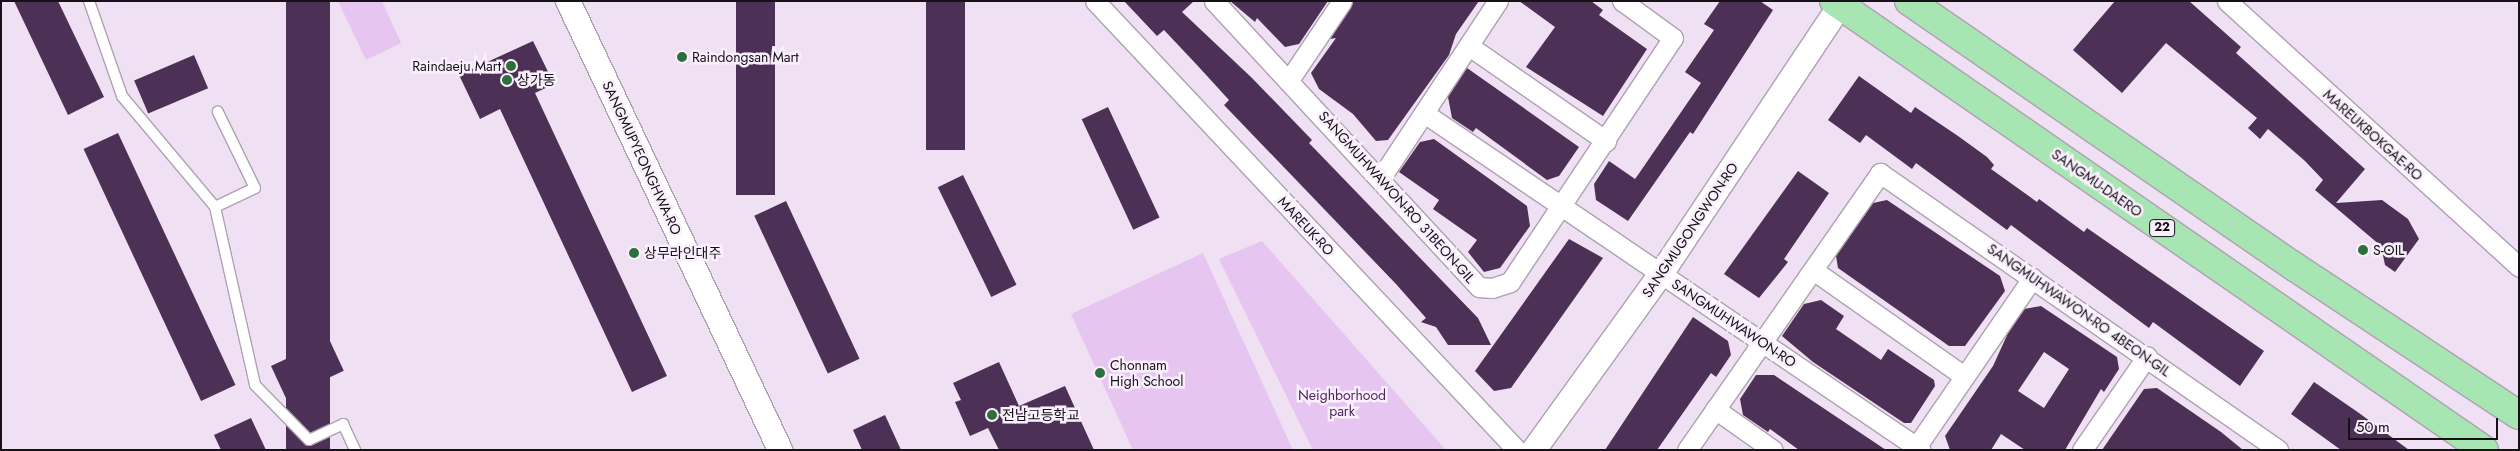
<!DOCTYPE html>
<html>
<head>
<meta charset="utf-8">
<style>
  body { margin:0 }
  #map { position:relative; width:2520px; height:451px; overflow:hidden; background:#efe0f3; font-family:Jost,"Noto Sans KR",sans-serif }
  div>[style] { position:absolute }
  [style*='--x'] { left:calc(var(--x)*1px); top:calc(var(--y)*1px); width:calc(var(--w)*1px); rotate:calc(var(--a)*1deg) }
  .green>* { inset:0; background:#e6c5f0 }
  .building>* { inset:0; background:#4d3055; transform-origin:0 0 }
  .roads { filter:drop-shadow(1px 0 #aea1b2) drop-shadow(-1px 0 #aea1b2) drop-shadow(0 1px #aea1b2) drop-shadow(0 -1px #aea1b2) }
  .service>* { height:10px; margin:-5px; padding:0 5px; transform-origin:5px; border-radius:5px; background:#fff }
  .minor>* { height:19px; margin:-9.5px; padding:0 9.5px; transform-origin:9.5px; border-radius:9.5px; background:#fff }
  .tertiary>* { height:24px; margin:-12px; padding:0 12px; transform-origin:12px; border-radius:12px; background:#fff }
  .primary>* { height:28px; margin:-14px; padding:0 14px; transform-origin:14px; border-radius:14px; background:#a7e6b2 }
  .dots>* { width:14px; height:14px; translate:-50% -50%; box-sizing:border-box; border:2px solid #faeffd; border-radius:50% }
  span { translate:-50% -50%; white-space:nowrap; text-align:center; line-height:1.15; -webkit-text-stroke:5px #faeffd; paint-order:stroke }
  .shield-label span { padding:1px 4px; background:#faeffd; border:1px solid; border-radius:4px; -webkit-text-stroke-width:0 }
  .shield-label { font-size:12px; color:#151117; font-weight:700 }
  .poi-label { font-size:14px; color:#151117 }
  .left { translate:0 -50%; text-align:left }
  .right { translate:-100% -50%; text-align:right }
  .street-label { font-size:14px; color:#151117 }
  .park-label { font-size:14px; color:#50255b }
  .frame { position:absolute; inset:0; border:2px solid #151117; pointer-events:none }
  .scale { position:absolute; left:2348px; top:418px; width:150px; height:22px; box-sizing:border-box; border:2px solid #151117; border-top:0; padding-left:6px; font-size:15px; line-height:18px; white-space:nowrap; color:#151117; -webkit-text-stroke:4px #faeffd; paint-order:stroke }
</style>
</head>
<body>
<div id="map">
  <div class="green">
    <div style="clip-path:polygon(338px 1px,382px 1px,401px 43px,366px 60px)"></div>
    <div style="clip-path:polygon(1262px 241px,1446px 450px,1313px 450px,1219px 259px)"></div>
    <div style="clip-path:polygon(1203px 253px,1293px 450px,1133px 450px,1071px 314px)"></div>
  </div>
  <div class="building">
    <div style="clip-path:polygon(14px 1px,58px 1px,104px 97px,68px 115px)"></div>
    <div style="left:286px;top:1px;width:44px;height:493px"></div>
    <div style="left:736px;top:1px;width:39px;height:194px"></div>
    <div style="left:926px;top:1px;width:39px;height:149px"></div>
    <div style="clip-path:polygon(1124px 1px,1194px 1px,1182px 12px,1252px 78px,1312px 140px,1309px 143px,1478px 318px,1491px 345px,1448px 345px,1436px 327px,1421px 322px,1426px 318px,1396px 284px,1224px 105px,1229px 100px,1197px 65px,1164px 30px,1157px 36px)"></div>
    <div style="clip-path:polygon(1230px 1px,1328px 1px,1299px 44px,1285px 47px,1257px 18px,1255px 22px)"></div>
    <div style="clip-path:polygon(1353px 1px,1479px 1px,1456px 34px,1449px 55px,1388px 140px,1376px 141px,1353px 114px,1319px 89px,1311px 73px,1336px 38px,1330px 39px)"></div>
    <div style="clip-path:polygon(1519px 1px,1591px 1px,1603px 10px,1599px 15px,1647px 49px,1603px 116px,1526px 67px,1555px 27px)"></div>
    <div style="clip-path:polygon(1720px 1px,1760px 1px,1773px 10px,1693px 134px,1690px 132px,1628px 221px,1596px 200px,1594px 184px,1609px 161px,1635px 179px,1640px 172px,1701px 83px,1685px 72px,1714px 30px,1704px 24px)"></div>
    <div style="clip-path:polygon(2115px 1px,2189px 1px,2241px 47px,2236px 53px,2365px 169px,2336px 203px,2382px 200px,2408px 219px,2419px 239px,2395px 272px,2385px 265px,2381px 246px,2315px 190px,2323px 180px,2305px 161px,2268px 129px,2260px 139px,2248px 128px,2257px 118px,2166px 43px,2122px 93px,2073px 50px)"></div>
    <div style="clip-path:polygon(533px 41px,554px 84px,535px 93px,667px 376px,632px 392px,500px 109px,480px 119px,459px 75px)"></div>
    <div style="left:194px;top:55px;width:36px;height:65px;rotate:67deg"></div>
    <div style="clip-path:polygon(1467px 68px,1579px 147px,1559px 176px,1547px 180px,1476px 128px,1473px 132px,1452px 118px,1448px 97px)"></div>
    <div style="clip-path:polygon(1859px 76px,1911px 113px,1915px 107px,1958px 136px,1987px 157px,1994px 165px,1991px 169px,2037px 202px,2039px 199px,2084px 232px,2087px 228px,2264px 351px,2240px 386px,2153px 322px,2149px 328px,2011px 225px,2007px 230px,1916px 163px,1912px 169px,1866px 135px,1860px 143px,1828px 120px)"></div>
    <div style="left:1108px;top:107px;width:122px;height:29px;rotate:65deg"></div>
    <div style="left:118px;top:133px;width:278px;height:38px;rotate:65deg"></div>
    <div style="clip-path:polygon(1434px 139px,1527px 206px,1530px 226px,1500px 268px,1484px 272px,1468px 252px,1477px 240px,1433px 209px,1439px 200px,1399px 172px,1420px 142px)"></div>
    <div style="clip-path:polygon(1798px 171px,1829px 193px,1784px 259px,1788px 262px,1759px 298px,1724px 274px)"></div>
    <div style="left:963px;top:175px;width:122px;height:28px;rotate:64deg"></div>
    <div style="clip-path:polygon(1887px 200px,2000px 276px,2005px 291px,1965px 346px,1949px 346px,1838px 268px,1836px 256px,1873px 203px)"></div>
    <div style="left:786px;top:201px;width:174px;height:35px;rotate:65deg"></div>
    <div style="clip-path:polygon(1569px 239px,1603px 258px,1511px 388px,1494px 391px,1475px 371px)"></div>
    <div style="clip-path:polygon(1821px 300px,1844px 316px,1836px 329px,1881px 360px,1888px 349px,1934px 380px,1935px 386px,1911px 423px,1904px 423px,1813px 362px,1782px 336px,1804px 304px)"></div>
    <div style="clip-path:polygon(evenodd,2041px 306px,2117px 357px,2119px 369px,2104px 392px,2101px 389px,2065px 450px,2025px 450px,2001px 434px,1991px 450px,1950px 450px,1945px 436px,1993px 366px,2009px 331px,2024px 309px,2041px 306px,2044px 352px,2069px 369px,2044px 408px,2018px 391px,2044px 352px)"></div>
    <div style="clip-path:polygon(1693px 317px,1728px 341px,1731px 355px,1716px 377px,1711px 373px,1657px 450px,1605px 450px)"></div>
    <div style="left:329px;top:339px;width:35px;height:64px;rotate:65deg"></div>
    <div style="clip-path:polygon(999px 362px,1019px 406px,1065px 386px,1094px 450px,999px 450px,988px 428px,970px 436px,955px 402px,961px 400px,953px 383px)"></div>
    <div style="clip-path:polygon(1756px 375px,1774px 375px,1886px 450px,1799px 450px,1770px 429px,1768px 432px,1743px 415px,1740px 399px)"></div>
    <div style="clip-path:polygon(2314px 382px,2359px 413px,2409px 450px,2341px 450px,2291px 414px)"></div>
    <div style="clip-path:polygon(2157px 388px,2221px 432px,2243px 450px,2102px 450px,2144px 389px)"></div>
    <div style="clip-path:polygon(885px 415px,901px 450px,862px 450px,853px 430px)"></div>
    <div style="clip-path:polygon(251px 418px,266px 450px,221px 450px,214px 435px)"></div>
  </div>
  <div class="roads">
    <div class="service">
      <div style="--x:89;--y:1;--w:101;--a:70.8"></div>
      <div style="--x:122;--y:96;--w:145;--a:50"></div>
      <div style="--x:215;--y:207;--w:182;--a:77.3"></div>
      <div style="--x:255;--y:385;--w:77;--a:45.5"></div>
      <div style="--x:309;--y:440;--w:38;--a:-25"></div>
      <div style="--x:343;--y:424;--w:29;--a:65"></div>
      <div style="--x:215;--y:207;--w:44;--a:-25.4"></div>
      <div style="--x:255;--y:188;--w:85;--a:-116"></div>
    </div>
    <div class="minor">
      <div style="--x:1095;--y:1;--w:616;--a:46.78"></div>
      <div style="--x:1214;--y:1;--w:390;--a:47.2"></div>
      <div style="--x:1479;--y:287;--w:13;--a:4"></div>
      <div style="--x:1492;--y:288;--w:19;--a:-18"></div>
      <div style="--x:1510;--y:282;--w:293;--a:-56.3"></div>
      <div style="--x:1673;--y:38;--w:63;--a:-144"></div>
      <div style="--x:2227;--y:1;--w:395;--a:42.3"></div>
      <div style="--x:1469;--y:46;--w:167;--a:34.7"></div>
      <div style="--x:1289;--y:80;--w:95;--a:-56.1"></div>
      <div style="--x:1424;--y:113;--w:600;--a:34.14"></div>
      <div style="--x:1380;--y:179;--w:214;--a:-56.5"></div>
      <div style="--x:1813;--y:270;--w:184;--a:35.1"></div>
      <div style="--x:1715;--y:409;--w:71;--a:35.3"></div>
      <div style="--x:1687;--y:450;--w:338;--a:-55.1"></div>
      <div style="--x:1880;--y:173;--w:485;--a:34.8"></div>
      <div style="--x:1914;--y:450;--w:209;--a:-55.5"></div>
      <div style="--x:2082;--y:450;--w:114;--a:-55.3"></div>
    </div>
    <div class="tertiary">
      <div style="--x:568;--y:1;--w:497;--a:64.7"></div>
      <div style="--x:1534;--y:450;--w:217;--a:-54.2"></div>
      <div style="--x:1661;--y:274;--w:322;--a:-56.3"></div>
    </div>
    <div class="primary">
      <div style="--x:1834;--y:1;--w:790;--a:34.64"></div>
      <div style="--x:1909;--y:1;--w:469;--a:34.6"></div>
      <div style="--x:2295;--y:267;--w:268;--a:33.5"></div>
    </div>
  </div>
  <div class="dots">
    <div style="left:682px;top:57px;background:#2d6f3a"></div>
    <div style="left:511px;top:66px;background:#2d6f3a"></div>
    <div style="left:507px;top:80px;background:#2d6f3a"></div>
    <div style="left:2363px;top:250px;background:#2d6f3a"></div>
    <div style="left:634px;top:253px;background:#2d6f3a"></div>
    <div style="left:1100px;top:373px;background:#2d6f3a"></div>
    <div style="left:992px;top:415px;background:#2d6f3a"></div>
  </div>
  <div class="shield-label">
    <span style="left:2162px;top:228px">22</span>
  </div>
  <div class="poi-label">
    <span class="left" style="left:692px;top:57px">Raindongsan Mart</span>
    <span class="right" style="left:501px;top:66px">Raindaeju Mart</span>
    <span class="left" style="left:517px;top:80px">상가동</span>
    <span class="left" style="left:2373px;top:250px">S-OIL</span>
    <span class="left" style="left:644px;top:253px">상무라인대주</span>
    <span class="left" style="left:1110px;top:373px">Chonnam<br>High School</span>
    <span class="left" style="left:1002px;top:415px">전남고등학교</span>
  </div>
  <div class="street-label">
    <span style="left:2373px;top:135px;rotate:42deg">MAREUKBOKGAE-RO</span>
    <span style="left:642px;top:158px;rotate:65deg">SANGMUPYEONGHWA-RO</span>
    <span style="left:2097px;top:183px;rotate:35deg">SANGMU-DAERO</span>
    <span style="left:1397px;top:197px;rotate:48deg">SANGMUHWAWON-RO 31BEON-GIL</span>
    <span style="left:1306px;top:226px;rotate:47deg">MAREUK-RO</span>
    <span style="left:1690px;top:230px;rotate:-56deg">SANGMUGONGWON-RO</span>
    <span style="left:2079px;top:310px;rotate:35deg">SANGMUHWAWON-RO 4BEON-GIL</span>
    <span style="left:1734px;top:323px;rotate:34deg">SANGMUHWAWON-RO</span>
  </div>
  <div class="park-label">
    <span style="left:1342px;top:403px">Neighborhood<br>park</span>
  </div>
  <div class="frame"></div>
  <div class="scale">50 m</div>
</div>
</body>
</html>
